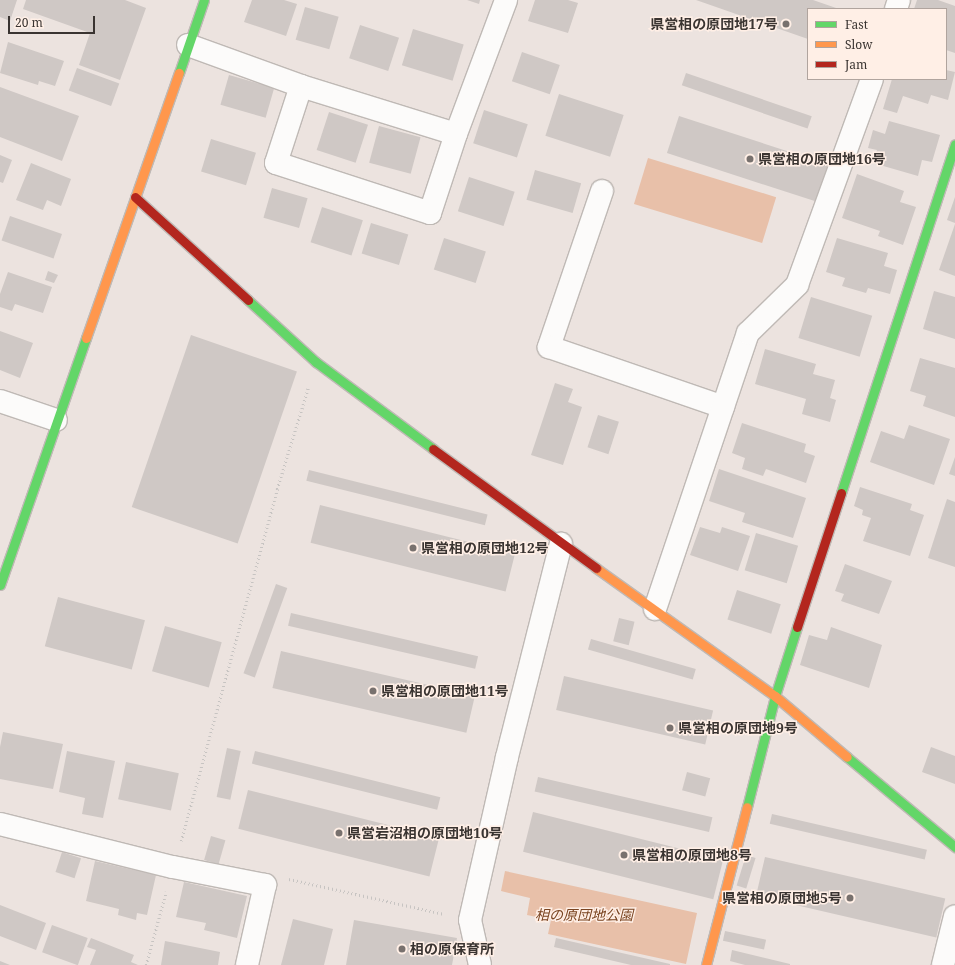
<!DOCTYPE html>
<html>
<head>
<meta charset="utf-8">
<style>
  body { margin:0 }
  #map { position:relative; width:955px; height:965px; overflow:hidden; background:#ece3df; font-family:"Noto Serif","Noto Sans JP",serif }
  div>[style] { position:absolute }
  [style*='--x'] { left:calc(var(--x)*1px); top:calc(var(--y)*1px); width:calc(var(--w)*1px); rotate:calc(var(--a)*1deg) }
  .green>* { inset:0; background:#e8c0a9; transform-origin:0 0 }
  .building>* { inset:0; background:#cfc8c5; transform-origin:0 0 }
  .path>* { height:2.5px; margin-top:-1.25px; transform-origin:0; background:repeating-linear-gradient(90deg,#c7c4c2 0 1px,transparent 0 4px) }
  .roads { filter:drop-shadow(1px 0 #bfb9b5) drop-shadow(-1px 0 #bfb9b5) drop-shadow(0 1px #bfb9b5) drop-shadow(0 -1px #bfb9b5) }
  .street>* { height:22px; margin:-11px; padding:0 11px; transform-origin:11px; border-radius:11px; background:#fcfbfa }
  .fast>* { height:9px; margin:-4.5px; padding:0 4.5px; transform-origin:4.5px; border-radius:4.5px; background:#63d668 }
  .slow>* { height:9px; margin:-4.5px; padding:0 4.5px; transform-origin:4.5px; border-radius:4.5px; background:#ff974d }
  .jam>* { height:9px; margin:-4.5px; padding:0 4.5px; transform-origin:4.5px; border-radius:4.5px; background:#b3261e }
  .dots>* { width:11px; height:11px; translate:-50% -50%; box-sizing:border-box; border:2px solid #ffefe6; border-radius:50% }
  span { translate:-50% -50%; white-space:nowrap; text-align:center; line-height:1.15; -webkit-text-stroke:3px #ffefe6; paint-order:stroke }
  .poi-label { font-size:14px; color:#3a3431; font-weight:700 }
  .right { translate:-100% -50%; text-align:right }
  .left { translate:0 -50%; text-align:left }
  .park-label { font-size:14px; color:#7a4420; font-style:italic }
  .legend { position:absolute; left:807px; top:8px; width:140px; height:72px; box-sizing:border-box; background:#ffefe6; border:1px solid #b0a49e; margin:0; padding:5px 7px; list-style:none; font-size:12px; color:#3a3431 }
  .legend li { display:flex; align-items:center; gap:8px; height:20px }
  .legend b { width:20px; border:1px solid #b0a49e }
  .scale { position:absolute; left:8px; top:16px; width:87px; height:18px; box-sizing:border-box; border:2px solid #3a3431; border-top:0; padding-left:5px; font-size:12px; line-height:14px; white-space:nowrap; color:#3a3431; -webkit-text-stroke:3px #ffefe6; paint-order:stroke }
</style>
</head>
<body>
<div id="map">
  <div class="green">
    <div style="left:648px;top:158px;width:134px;height:48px;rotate:17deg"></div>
    <div style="clip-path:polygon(505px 871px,697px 913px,686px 964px,548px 934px,551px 920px,527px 915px,530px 898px,501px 891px)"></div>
  </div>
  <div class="building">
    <div style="clip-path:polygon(0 0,17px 0,10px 21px,0 17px)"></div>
    <div style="clip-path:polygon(26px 0,125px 0,146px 8px,120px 80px,79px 65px,90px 33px,23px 9px)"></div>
    <div style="clip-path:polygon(252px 0,284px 0,297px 4px,286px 36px,244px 22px)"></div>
    <div style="clip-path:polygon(467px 0,480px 0,479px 4px)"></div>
    <div style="clip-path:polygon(535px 0,568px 0,578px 3px,568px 33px,528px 21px)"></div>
    <div style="clip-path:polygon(696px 0,813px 0,839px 9px,808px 9px,808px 39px)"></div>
    <div style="clip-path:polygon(917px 0,938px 0,955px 6px,955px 53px,946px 50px,946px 9px,914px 9px)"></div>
    <div style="left:305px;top:7px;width:35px;height:34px;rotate:16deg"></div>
    <div style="left:360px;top:25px;width:41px;height:35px;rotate:18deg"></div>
    <div style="left:413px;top:29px;width:53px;height:38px;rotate:17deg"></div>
    <div style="clip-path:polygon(8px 42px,64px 61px,55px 86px,39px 81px,38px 85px,0 73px)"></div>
    <div style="left:522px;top:52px;width:40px;height:31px;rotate:19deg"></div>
    <div style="left:77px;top:68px;width:45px;height:24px;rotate:20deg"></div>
    <div style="clip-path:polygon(946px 70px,955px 72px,948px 100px,931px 95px,928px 104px,903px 96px,897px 113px,883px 109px,892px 79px,946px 79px)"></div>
    <div style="left:686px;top:73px;width:133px;height:13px;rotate:19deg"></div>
    <div style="left:229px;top:75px;width:47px;height:31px;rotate:16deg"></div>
    <div style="clip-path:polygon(0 87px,79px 116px,62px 161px,0 137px)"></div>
    <div style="left:559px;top:94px;width:68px;height:44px;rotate:18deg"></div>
    <div style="left:484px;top:110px;width:46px;height:35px;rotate:18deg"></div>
    <div style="left:329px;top:112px;width:41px;height:40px;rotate:18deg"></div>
    <div style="left:679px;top:116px;width:161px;height:39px;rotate:18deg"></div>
    <div style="clip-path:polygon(889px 121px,940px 135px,932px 162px,922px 160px,918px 176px,873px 163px,877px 150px,868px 148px,873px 130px,885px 134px)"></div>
    <div style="left:379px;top:126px;width:43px;height:38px;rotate:15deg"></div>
    <div style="left:211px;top:139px;width:47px;height:34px;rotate:17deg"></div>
    <div style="clip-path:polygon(0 155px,12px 160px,3px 183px,0 182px)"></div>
    <div style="clip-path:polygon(31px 163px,71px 179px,61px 206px,47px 200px,43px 210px,16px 200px)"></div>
    <div style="left:535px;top:170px;width:48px;height:31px;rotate:16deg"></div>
    <div style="clip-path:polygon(857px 174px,904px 191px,900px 202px,916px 207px,903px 245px,878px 236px,880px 231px,842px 218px)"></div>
    <div style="left:469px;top:177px;width:48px;height:36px;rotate:18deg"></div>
    <div style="left:272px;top:188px;width:37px;height:31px;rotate:16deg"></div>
    <div style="clip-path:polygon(955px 197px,955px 223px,947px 220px)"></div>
    <div style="left:322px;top:207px;width:43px;height:37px;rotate:18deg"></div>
    <div style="left:10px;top:216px;width:55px;height:26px;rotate:19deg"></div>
    <div style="left:371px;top:223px;width:39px;height:32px;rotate:17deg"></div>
    <div style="clip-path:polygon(955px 224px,955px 276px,939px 270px)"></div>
    <div style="left:444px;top:238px;width:44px;height:33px;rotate:18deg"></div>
    <div style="clip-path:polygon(837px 238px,888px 253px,884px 266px,897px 270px,890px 294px,868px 288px,866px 293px,842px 286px,845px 278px,826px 272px)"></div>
    <div style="clip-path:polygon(48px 271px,58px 275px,54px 283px,45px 280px)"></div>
    <div style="clip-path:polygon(8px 272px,52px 287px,43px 313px,15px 304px,12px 311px,0 307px,0 294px)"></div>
    <div style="clip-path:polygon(934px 291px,955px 297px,955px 339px,923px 329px)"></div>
    <div style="left:811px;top:297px;width:64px;height:43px;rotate:17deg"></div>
    <div style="clip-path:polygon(0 331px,33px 343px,20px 378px,0 370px)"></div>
    <div style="left:191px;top:335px;width:112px;height:182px;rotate:19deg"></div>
    <div style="clip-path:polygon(765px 349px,816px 364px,813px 374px,835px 380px,830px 398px,836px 400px,830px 422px,802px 414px,806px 399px,755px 384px)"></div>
    <div style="clip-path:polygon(920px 358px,955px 368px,955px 417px,923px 406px,926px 396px,910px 391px)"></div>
    <div style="clip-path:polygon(555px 383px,573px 389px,568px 402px,582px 407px,563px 465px,531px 455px)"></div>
    <div style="left:598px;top:415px;width:22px;height:34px;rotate:18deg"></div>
    <div style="clip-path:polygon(742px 423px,806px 444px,804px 452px,815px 456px,806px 483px,766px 469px,763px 476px,742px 469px,745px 458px,732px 453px)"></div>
    <div style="clip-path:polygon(909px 425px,950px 439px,934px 485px,870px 462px,881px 431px,904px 439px)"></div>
    <div style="clip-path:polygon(955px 457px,955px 476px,949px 474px)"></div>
    <div style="clip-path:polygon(719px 469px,806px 498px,793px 538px,742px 522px,745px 513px,709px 501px)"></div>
    <div style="left:309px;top:470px;width:184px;height:11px;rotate:14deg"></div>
    <div style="clip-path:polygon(860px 487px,912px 504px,910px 510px,924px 515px,910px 556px,863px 541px,871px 518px,862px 515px,863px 510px,854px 506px)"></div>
    <div style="clip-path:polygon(947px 499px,955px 502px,955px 567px,928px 558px)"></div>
    <div style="left:320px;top:505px;width:201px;height:39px;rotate:14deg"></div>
    <div style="clip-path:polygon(700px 527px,720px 533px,722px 527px,750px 536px,738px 571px,690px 555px)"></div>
    <div style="left:756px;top:533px;width:44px;height:39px;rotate:17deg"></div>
    <div style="clip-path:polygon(845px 564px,892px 581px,879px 614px,841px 601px,844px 594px,835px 591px)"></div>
    <div style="left:276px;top:584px;width:12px;height:95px;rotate:20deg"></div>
    <div style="left:737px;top:590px;width:46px;height:31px;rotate:18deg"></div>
    <div style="left:58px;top:597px;width:90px;height:51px;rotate:15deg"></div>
    <div style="left:291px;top:613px;width:192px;height:13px;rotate:13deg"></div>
    <div style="left:619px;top:618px;width:16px;height:24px;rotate:14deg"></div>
    <div style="left:165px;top:626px;width:59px;height:47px;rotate:16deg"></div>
    <div style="clip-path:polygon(831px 627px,882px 645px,869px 688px,800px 665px,809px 635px,827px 640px)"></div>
    <div style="left:591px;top:639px;width:109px;height:11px;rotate:16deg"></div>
    <div style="left:281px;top:651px;width:199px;height:38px;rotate:13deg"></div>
    <div style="left:564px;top:676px;width:153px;height:35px;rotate:13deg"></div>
    <div style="clip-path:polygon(3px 732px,63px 744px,53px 789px,0 779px,0 747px)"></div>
    <div style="clip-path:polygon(931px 747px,955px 756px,955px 784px,922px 772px)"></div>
    <div style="left:227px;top:748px;width:14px;height:50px;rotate:12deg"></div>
    <div style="clip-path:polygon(67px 751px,115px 761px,103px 818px,82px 814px,85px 798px,59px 792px)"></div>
    <div style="left:255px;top:751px;width:191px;height:13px;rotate:14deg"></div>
    <div style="left:126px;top:762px;width:54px;height:38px;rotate:12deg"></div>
    <div style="left:687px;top:772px;width:24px;height:19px;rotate:15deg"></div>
    <div style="left:538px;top:777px;width:179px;height:15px;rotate:13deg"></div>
    <div style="left:248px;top:790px;width:197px;height:40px;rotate:14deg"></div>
    <div style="left:533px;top:812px;width:196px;height:41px;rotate:14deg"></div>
    <div style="left:772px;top:814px;width:159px;height:10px;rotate:13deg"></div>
    <div style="left:211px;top:836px;width:15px;height:25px;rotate:16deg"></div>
    <div style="left:62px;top:852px;width:20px;height:21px;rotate:18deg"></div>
    <div style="left:746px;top:855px;width:10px;height:32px;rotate:17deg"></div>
    <div style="left:765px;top:857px;width:185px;height:40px;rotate:13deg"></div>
    <div style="clip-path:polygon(95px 861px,156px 875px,147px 915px,137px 913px,136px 920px,118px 915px,119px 909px,86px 901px)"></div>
    <div style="clip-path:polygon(184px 882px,247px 896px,237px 938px,204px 930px,206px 923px,176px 917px)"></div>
    <div style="clip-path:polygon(0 905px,46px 923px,36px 950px,0 936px)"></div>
    <div style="clip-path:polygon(293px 919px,333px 929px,324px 965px,281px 965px)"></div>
    <div style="clip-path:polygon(354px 920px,457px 938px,452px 965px,346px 965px)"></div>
    <div style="left:52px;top:925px;width:38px;height:29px;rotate:20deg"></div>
    <div style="left:725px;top:931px;width:42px;height:10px;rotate:12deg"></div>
    <div style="clip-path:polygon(91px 938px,134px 955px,131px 962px,138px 965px,90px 965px,96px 950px,87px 947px)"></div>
    <div style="clip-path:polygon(556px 938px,670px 964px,670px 965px,631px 965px,554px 947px)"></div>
    <div style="clip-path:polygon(165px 941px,220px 952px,218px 965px,161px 965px)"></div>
    <div style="clip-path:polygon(732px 950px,790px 964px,790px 965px,745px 965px,730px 961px)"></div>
    <div style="clip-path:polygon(0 961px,10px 965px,0 965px)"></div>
  </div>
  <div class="path">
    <div style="--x:181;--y:841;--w:365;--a:-74.7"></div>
    <div style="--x:277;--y:489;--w:106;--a:-72.9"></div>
    <div style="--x:289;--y:879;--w:159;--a:12.7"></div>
    <div style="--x:146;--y:965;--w:76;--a:-74.7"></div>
  </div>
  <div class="roads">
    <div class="street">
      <div style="--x:896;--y:9;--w:9;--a:-72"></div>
      <div style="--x:188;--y:45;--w:120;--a:19.9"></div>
      <div style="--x:301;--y:86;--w:162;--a:17.2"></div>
      <div style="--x:456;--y:134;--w:143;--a:-69.5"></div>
      <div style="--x:301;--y:86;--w:81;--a:108"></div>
      <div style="--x:276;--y:163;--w:162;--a:18"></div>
      <div style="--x:430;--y:213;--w:83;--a:-71.8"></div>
      <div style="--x:602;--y:191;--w:165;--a:108.8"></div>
      <div style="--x:549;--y:347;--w:184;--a:19"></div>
      <div style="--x:0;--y:401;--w:59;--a:18.7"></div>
      <div style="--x:655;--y:609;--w:291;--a:-71.4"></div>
      <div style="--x:748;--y:333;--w:69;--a:-44.4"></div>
      <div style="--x:797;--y:285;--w:219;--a:-70"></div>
      <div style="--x:0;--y:824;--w:178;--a:14"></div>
      <div style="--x:173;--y:867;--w:94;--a:11.1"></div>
      <div style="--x:265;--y:885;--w:82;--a:102.7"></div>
      <div style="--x:480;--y:965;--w:46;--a:-102.5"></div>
      <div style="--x:470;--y:920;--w:167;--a:-77.2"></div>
      <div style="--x:507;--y:757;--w:220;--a:-75.8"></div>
      <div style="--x:943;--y:965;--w:50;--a:-76.2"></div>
    </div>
    <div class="fast">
      <div style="--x:179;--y:73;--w:77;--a:-71.1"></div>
      <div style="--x:248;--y:300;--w:92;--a:42.4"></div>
      <div style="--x:316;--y:362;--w:146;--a:36.6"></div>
      <div style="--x:841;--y:493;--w:367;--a:-71.9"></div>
      <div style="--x:0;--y:585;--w:262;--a:-70.8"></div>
      <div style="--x:847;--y:757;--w:141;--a:39.8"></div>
      <div style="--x:747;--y:807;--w:114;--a:-75.8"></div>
      <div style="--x:775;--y:696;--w:72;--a:-72.3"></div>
    </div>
    <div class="slow">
      <div style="--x:86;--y:338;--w:281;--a:-70.7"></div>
      <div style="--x:596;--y:568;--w:220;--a:35.6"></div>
      <div style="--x:775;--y:696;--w:94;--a:40.3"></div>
      <div style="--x:706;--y:965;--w:163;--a:-75.5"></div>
    </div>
    <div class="jam">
      <div style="--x:135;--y:197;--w:153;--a:42.3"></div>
      <div style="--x:433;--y:449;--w:202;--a:36.1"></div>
      <div style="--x:797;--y:627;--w:141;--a:-71.8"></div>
    </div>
  </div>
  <div class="dots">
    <div style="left:786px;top:24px;background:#78716e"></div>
    <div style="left:750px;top:159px;background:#78716e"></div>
    <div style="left:413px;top:548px;background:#78716e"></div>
    <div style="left:373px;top:691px;background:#78716e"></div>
    <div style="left:670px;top:728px;background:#78716e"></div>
    <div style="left:339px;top:833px;background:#78716e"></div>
    <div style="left:624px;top:855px;background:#78716e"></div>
    <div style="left:850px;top:898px;background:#78716e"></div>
    <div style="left:402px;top:949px;background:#78716e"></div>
  </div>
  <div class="poi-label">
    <span class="right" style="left:778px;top:24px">県営相の原団地17号</span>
    <span class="left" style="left:758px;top:159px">県営相の原団地16号</span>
    <span class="left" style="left:421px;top:548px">県営相の原団地12号</span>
    <span class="left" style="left:381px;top:691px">県営相の原団地11号</span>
    <span class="left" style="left:678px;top:728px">県営相の原団地9号</span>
    <span class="left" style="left:347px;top:833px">県営岩沼相の原団地10号</span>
    <span class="left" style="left:632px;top:855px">県営相の原団地8号</span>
    <span class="right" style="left:842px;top:898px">県営相の原団地5号</span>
    <span class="left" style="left:410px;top:949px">相の原保育所</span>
  </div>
  <div class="park-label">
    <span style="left:584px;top:915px">相の原団地公園</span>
  </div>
  <ul class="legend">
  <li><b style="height:5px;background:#63d668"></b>Fast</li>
  <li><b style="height:5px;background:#ff974d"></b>Slow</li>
  <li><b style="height:5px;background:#b3261e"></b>Jam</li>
  </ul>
  <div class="scale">20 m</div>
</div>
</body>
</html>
